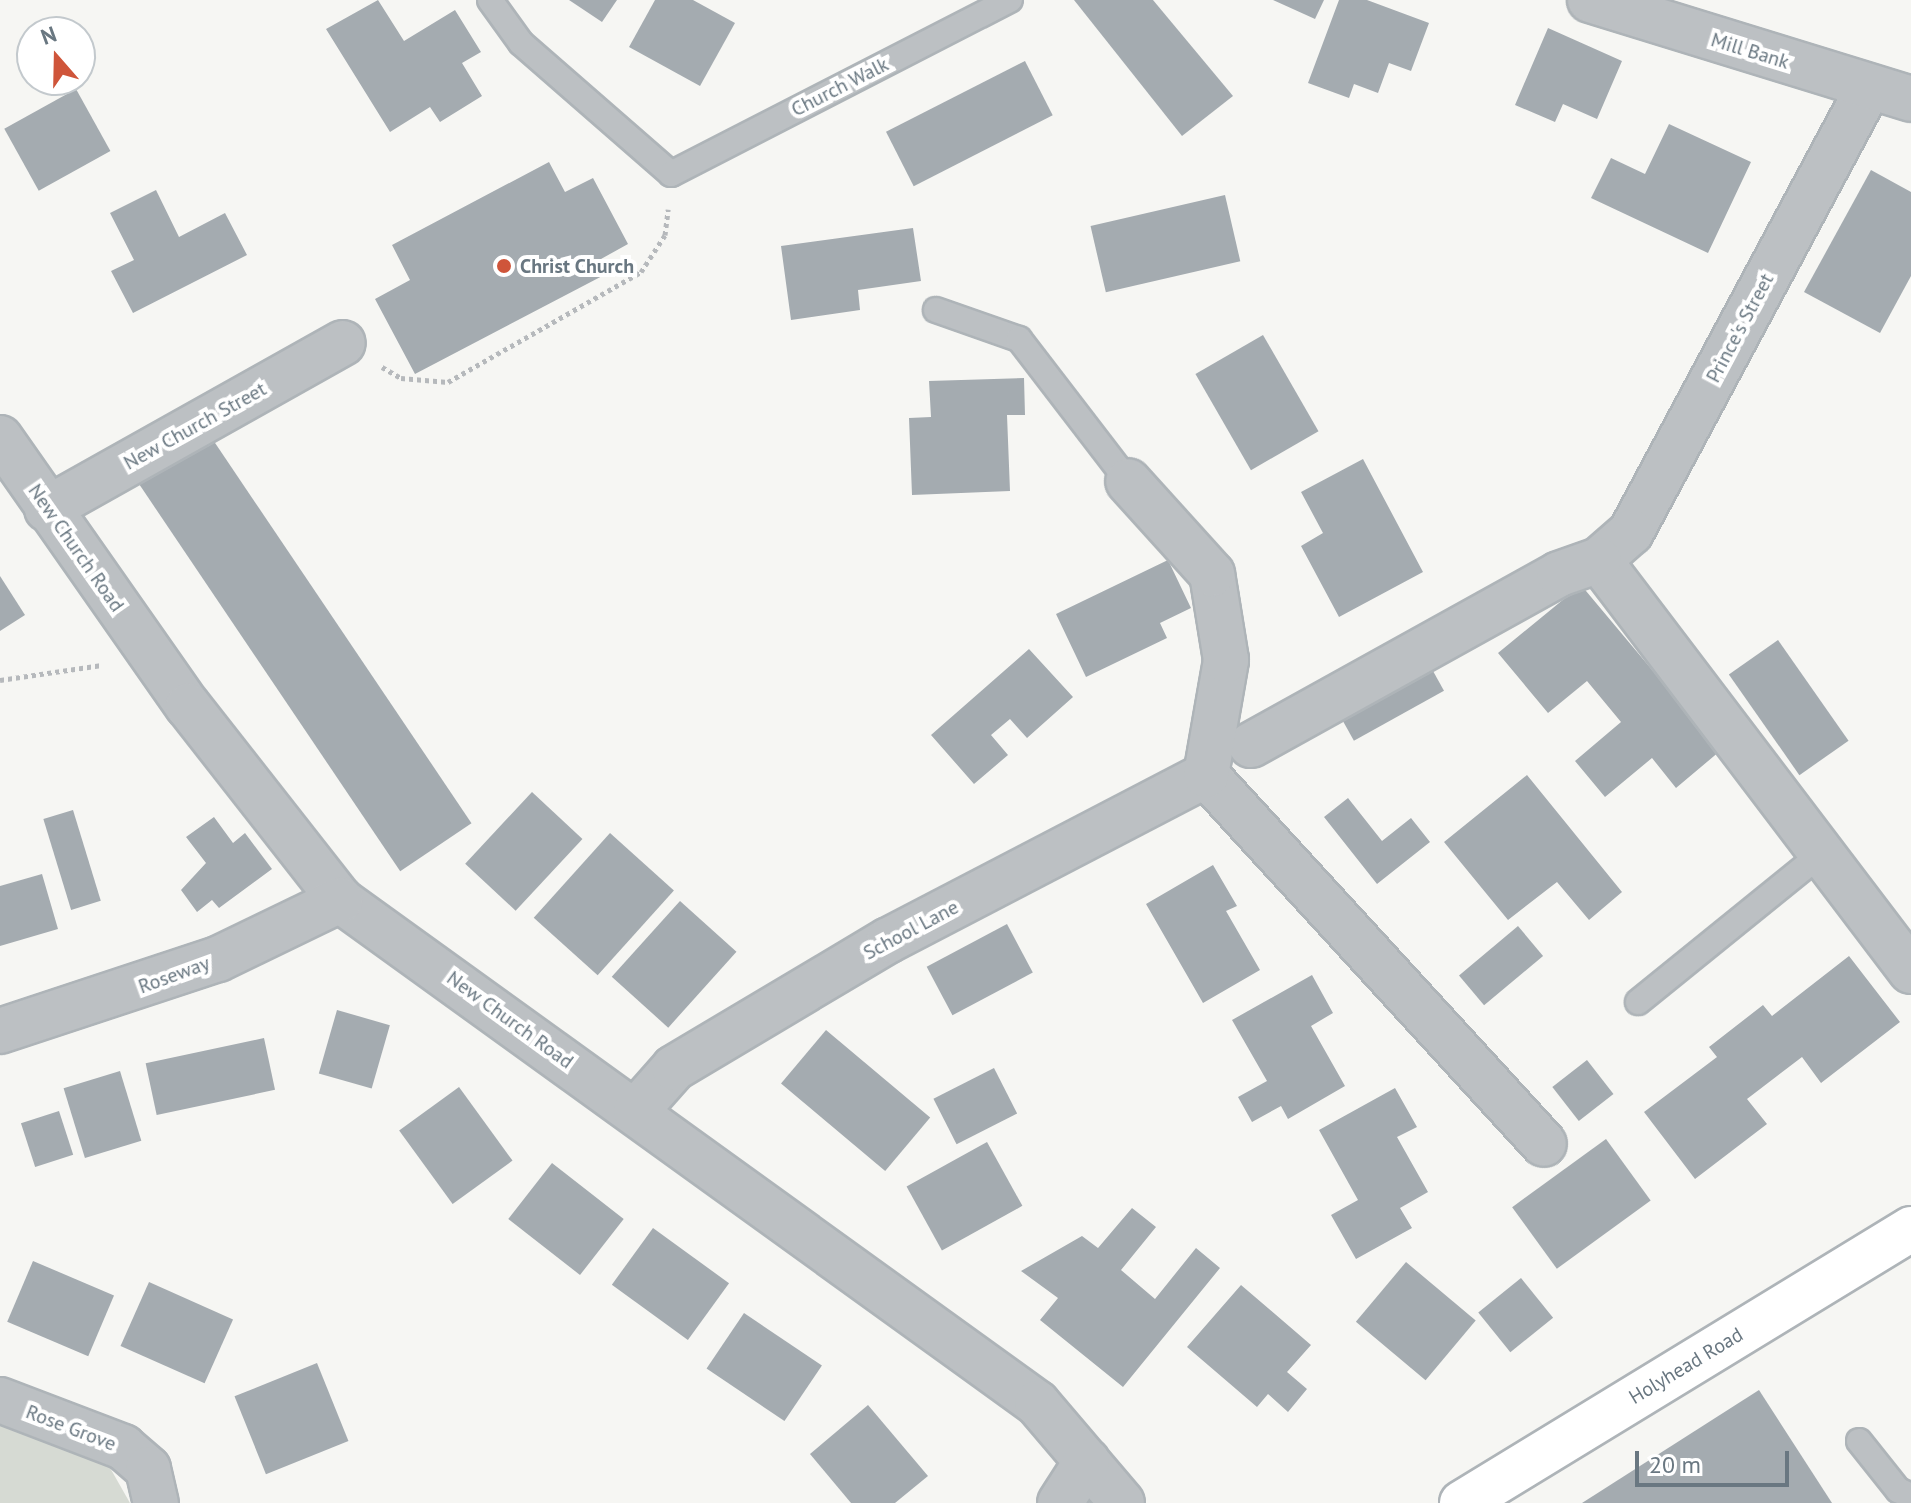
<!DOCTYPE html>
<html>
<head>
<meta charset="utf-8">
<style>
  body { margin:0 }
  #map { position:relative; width:1911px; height:1503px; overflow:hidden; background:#f6f6f3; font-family:"PT Sans",sans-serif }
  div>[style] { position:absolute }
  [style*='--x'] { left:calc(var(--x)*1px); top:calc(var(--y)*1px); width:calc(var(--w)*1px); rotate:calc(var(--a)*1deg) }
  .green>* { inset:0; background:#d6dad3 }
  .building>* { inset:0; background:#a4abb0; transform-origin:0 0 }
  .path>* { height:5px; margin-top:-2.5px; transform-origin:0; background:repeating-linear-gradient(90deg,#b6b9bc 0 4px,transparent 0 8px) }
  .roads { filter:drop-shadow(2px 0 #aeb4b8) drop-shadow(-2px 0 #aeb4b8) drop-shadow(0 2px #aeb4b8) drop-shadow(0 -2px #aeb4b8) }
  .service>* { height:24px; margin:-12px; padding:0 12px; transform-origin:12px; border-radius:12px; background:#bcc0c3 }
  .minor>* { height:44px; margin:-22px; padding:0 22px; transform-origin:22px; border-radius:22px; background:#bcc0c3 }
  .tertiary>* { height:44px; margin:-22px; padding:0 22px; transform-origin:22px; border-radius:22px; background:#bcc0c3 }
  .secondary>* { height:44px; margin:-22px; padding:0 22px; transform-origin:22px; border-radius:22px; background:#fff }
  .dots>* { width:22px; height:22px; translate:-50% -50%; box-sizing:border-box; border:4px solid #fff; border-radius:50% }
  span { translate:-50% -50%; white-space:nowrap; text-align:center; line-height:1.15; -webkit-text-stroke:8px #fff; paint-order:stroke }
  .street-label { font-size:20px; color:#697781 }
  .poi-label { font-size:20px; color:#697781; font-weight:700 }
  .left { translate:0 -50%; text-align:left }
  .north { position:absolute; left:16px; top:16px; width:80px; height:80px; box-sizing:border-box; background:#fff; border:2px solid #c3c9cd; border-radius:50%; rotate:340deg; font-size:22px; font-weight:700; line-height:32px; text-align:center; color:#697781 }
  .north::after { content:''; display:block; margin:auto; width:28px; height:36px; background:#cf553a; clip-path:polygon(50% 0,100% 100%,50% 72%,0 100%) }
  .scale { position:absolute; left:1635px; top:1451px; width:154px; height:36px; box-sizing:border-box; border:4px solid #697781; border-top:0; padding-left:10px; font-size:24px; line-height:28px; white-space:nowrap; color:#697781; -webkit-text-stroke:6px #fff; paint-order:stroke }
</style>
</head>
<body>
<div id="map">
  <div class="green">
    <div style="clip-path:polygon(0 1420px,109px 1466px,130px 1503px,0 1503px)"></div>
  </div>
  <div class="building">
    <div style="clip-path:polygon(378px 0,404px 41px,455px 10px,481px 52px,462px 63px,482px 96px,440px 122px,430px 107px,390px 132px,326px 29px)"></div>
    <div style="clip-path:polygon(569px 0,617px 0,602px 22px)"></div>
    <div style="clip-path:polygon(655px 0,693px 0,735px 23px,700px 86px,629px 47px)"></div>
    <div style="clip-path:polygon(1074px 0,1153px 0,1233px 96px,1182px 136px)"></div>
    <div style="clip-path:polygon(1273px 0,1324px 0,1315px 19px)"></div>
    <div style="clip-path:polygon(1339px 0,1367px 0,1429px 23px,1411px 71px,1389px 63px,1378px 93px,1354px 84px,1349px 98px,1308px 83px)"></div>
    <div style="clip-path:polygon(1548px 28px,1622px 61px,1597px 119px,1563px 104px,1555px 122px,1515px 105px)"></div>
    <div style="left:1025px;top:61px;width:61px;height:156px;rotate:63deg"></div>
    <div style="left:76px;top:89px;width:71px;height:82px;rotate:61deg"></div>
    <div style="clip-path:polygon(1669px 124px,1751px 162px,1708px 253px,1591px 198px,1611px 158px,1645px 174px)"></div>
    <div style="clip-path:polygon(549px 162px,565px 192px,593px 178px,628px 244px,601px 259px,608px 273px,415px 374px,375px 299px,410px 280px,392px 245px)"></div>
    <div style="clip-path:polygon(1871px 170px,1911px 192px,1911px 276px,1880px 333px,1804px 292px)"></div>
    <div style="clip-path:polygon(156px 190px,179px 237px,225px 213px,247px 255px,133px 313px,111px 271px,134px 260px,110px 213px)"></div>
    <div style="left:1225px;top:195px;width:68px;height:138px;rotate:77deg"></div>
    <div style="clip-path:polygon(913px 228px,921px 281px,858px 290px,860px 310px,791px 320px,781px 246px)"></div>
    <div style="left:1263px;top:335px;width:111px;height:78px;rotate:60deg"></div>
    <div style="clip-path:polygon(1024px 378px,1025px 415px,1007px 415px,1010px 491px,912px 495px,909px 418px,931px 417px,929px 381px)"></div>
    <div style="left:207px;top:431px;width:473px;height:86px;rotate:56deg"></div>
    <div style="clip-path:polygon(1363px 459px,1423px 572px,1339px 617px,1301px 546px,1323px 533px,1301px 492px)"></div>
    <div style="clip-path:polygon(1168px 560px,1191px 608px,1160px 623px,1167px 638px,1086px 677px,1056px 614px)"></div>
    <div style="clip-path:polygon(0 576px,25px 615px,0 631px)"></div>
    <div style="clip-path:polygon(1581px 585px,1720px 751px,1676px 788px,1652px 758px,1605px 797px,1575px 761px,1621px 722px,1587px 681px,1548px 713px,1498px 653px)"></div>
    <div style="left:1778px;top:640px;width:123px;height:60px;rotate:55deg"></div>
    <div style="clip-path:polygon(1029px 649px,1073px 697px,1027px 738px,1010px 719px,991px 735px,1008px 755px,974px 784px,931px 735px)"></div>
    <div style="left:1428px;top:662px;width:33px;height:103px;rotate:61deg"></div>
    <div style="clip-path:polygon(1527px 775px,1622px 892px,1589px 920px,1557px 882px,1508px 920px,1444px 842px)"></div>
    <div style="left:532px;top:792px;width:69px;height:98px;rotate:43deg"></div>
    <div style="clip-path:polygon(1348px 798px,1382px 841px,1411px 818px,1430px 842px,1377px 884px,1324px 817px)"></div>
    <div style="left:73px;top:810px;width:95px;height:31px;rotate:73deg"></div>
    <div style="clip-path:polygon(214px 817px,233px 843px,245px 833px,272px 869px,219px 908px,212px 900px,197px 912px,181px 890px,206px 863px,186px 837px)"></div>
    <div style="left:610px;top:833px;width:86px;height:114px;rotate:42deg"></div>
    <div style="clip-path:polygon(1213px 865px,1237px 906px,1226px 911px,1260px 970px,1203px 1003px,1146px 904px)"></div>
    <div style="clip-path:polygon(42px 874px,58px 929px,0 946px,0 886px)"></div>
    <div style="left:680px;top:901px;width:76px;height:102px;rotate:42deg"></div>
    <div style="left:1007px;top:924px;width:55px;height:91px;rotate:62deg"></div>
    <div style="left:1518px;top:926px;width:39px;height:77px;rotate:50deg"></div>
    <div style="clip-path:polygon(1849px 956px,1900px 1022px,1821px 1083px,1802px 1057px,1747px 1099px,1767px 1124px,1695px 1179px,1644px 1112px,1717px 1057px,1709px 1047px,1763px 1005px,1772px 1016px)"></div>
    <div style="clip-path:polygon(1312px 975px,1333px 1013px,1311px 1026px,1345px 1086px,1288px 1119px,1281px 1106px,1252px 1122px,1238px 1097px,1267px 1081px,1232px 1020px)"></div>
    <div style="left:337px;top:1010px;width:55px;height:66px;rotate:16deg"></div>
    <div style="left:826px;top:1030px;width:136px;height:70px;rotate:40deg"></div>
    <div style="left:264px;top:1038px;width:53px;height:121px;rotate:78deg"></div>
    <div style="left:1587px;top:1060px;width:43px;height:44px;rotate:52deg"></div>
    <div style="left:994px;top:1068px;width:51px;height:68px;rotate:63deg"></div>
    <div style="left:120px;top:1071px;width:73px;height:59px;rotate:73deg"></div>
    <div style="left:459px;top:1087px;width:91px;height:74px;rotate:54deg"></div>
    <div style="clip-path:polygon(1395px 1088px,1417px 1127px,1397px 1137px,1428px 1192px,1400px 1208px,1412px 1228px,1356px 1259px,1331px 1215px,1358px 1200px,1319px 1130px)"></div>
    <div style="left:59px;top:1111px;width:46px;height:40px;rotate:72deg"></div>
    <div style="left:1606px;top:1139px;width:76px;height:116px;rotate:54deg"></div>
    <div style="left:987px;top:1142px;width:73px;height:92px;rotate:61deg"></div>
    <div style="left:552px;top:1163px;width:91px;height:71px;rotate:38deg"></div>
    <div style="clip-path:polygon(1132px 1208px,1156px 1227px,1121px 1270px,1155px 1299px,1196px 1248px,1220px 1268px,1123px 1387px,1040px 1320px,1058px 1298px,1021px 1271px,1082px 1236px,1098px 1248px)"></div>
    <div style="left:653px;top:1228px;width:94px;height:70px;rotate:36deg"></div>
    <div style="left:33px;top:1261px;width:88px;height:66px;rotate:23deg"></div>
    <div style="left:1406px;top:1262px;width:91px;height:78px;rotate:40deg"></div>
    <div style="left:1521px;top:1278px;width:51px;height:55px;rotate:51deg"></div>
    <div style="left:149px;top:1282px;width:92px;height:70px;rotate:24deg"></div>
    <div style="clip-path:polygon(1241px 1285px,1311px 1345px,1287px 1372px,1307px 1389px,1288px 1412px,1268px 1394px,1257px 1407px,1187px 1347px)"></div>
    <div style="left:744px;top:1313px;width:94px;height:67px;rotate:34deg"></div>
    <div style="left:317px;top:1363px;width:84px;height:89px;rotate:68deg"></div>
    <div style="clip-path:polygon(1759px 1390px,1832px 1503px,1582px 1503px)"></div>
    <div style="clip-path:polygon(868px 1405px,928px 1476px,895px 1503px,851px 1503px,810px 1454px)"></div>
  </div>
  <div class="path">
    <div style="--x:382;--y:367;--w:22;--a:30"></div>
    <div style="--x:401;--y:378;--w:47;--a:4.9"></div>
    <div style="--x:448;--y:382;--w:222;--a:-29.7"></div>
    <div style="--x:641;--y:272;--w:44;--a:-57"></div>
    <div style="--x:665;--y:235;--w:26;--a:-83"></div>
    <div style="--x:0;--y:680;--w:103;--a:-8.4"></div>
  </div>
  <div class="roads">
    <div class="service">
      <div style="--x:490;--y:0;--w:53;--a:54.2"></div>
      <div style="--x:521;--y:43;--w:199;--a:41.1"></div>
      <div style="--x:671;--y:174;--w:381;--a:-27.2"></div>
      <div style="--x:936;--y:310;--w:88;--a:19.3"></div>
      <div style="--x:1019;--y:339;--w:179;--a:52.5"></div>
      <div style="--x:1638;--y:1002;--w:235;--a:-39"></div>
      <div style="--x:1859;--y:1441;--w:63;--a:51.5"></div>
      <div style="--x:1898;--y:1490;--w:14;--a:25"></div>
    </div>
    <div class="minor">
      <div style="--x:1869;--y:87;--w:505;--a:118.14"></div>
      <div style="--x:1631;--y:532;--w:43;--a:138.8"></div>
      <div style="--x:1599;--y:560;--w:516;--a:52.8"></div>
      <div style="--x:0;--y:438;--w:327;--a:55"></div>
      <div style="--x:188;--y:706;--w:246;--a:51.9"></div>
      <div style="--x:340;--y:900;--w:860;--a:35.82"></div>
      <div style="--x:1037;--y:1403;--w:131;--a:49.6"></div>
      <div style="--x:47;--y:509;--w:339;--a:-29.3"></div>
      <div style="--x:1251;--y:745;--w:352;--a:-29"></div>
      <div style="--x:1559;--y:574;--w:42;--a:-19.3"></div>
      <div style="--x:1206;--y:775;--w:500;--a:47.51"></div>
      <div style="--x:0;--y:1031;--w:230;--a:-18.3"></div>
      <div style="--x:218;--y:959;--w:136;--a:-25.8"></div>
      <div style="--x:636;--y:1111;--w:57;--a:-48.5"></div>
      <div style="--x:674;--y:1068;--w:250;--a:-30.8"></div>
      <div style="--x:889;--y:940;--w:357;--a:-27.5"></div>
      <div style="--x:1206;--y:775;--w:117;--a:-80.1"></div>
      <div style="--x:1226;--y:660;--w:87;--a:-99.2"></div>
      <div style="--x:1212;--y:574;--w:125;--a:-132.1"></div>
      <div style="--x:0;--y:1400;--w:132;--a:20.9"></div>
      <div style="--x:123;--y:1447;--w:33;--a:41"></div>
      <div style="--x:148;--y:1469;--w:35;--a:77"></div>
      <div style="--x:1060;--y:1503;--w:50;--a:-57.3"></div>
    </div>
    <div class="tertiary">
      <div style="--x:1590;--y:0;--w:336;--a:17.1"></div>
    </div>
    <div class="secondary">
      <div style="--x:1462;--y:1503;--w:526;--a:-31.39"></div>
    </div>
  </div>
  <div class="dots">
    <div style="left:504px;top:266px;background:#cf553a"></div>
  </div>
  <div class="street-label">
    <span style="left:1750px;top:51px;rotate:17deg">Mill Bank</span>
    <span style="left:840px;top:87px;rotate:-27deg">Church Walk</span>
    <span style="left:1740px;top:328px;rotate:-62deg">Prince's Street</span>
    <span style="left:195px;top:426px;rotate:-29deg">New Church Street</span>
    <span style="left:76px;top:548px;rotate:55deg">New Church Road</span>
    <span style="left:911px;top:930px;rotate:-28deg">School Lane</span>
    <span style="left:174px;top:975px;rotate:-20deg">Roseway</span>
    <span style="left:510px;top:1020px;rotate:36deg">New Church Road</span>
    <span style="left:1686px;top:1366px;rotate:-31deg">Holyhead Road</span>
    <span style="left:71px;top:1428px;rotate:21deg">Rose Grove</span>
  </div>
  <div class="poi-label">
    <span class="left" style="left:520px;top:266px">Christ Church</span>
  </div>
  <div class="north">N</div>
  <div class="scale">20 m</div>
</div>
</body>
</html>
